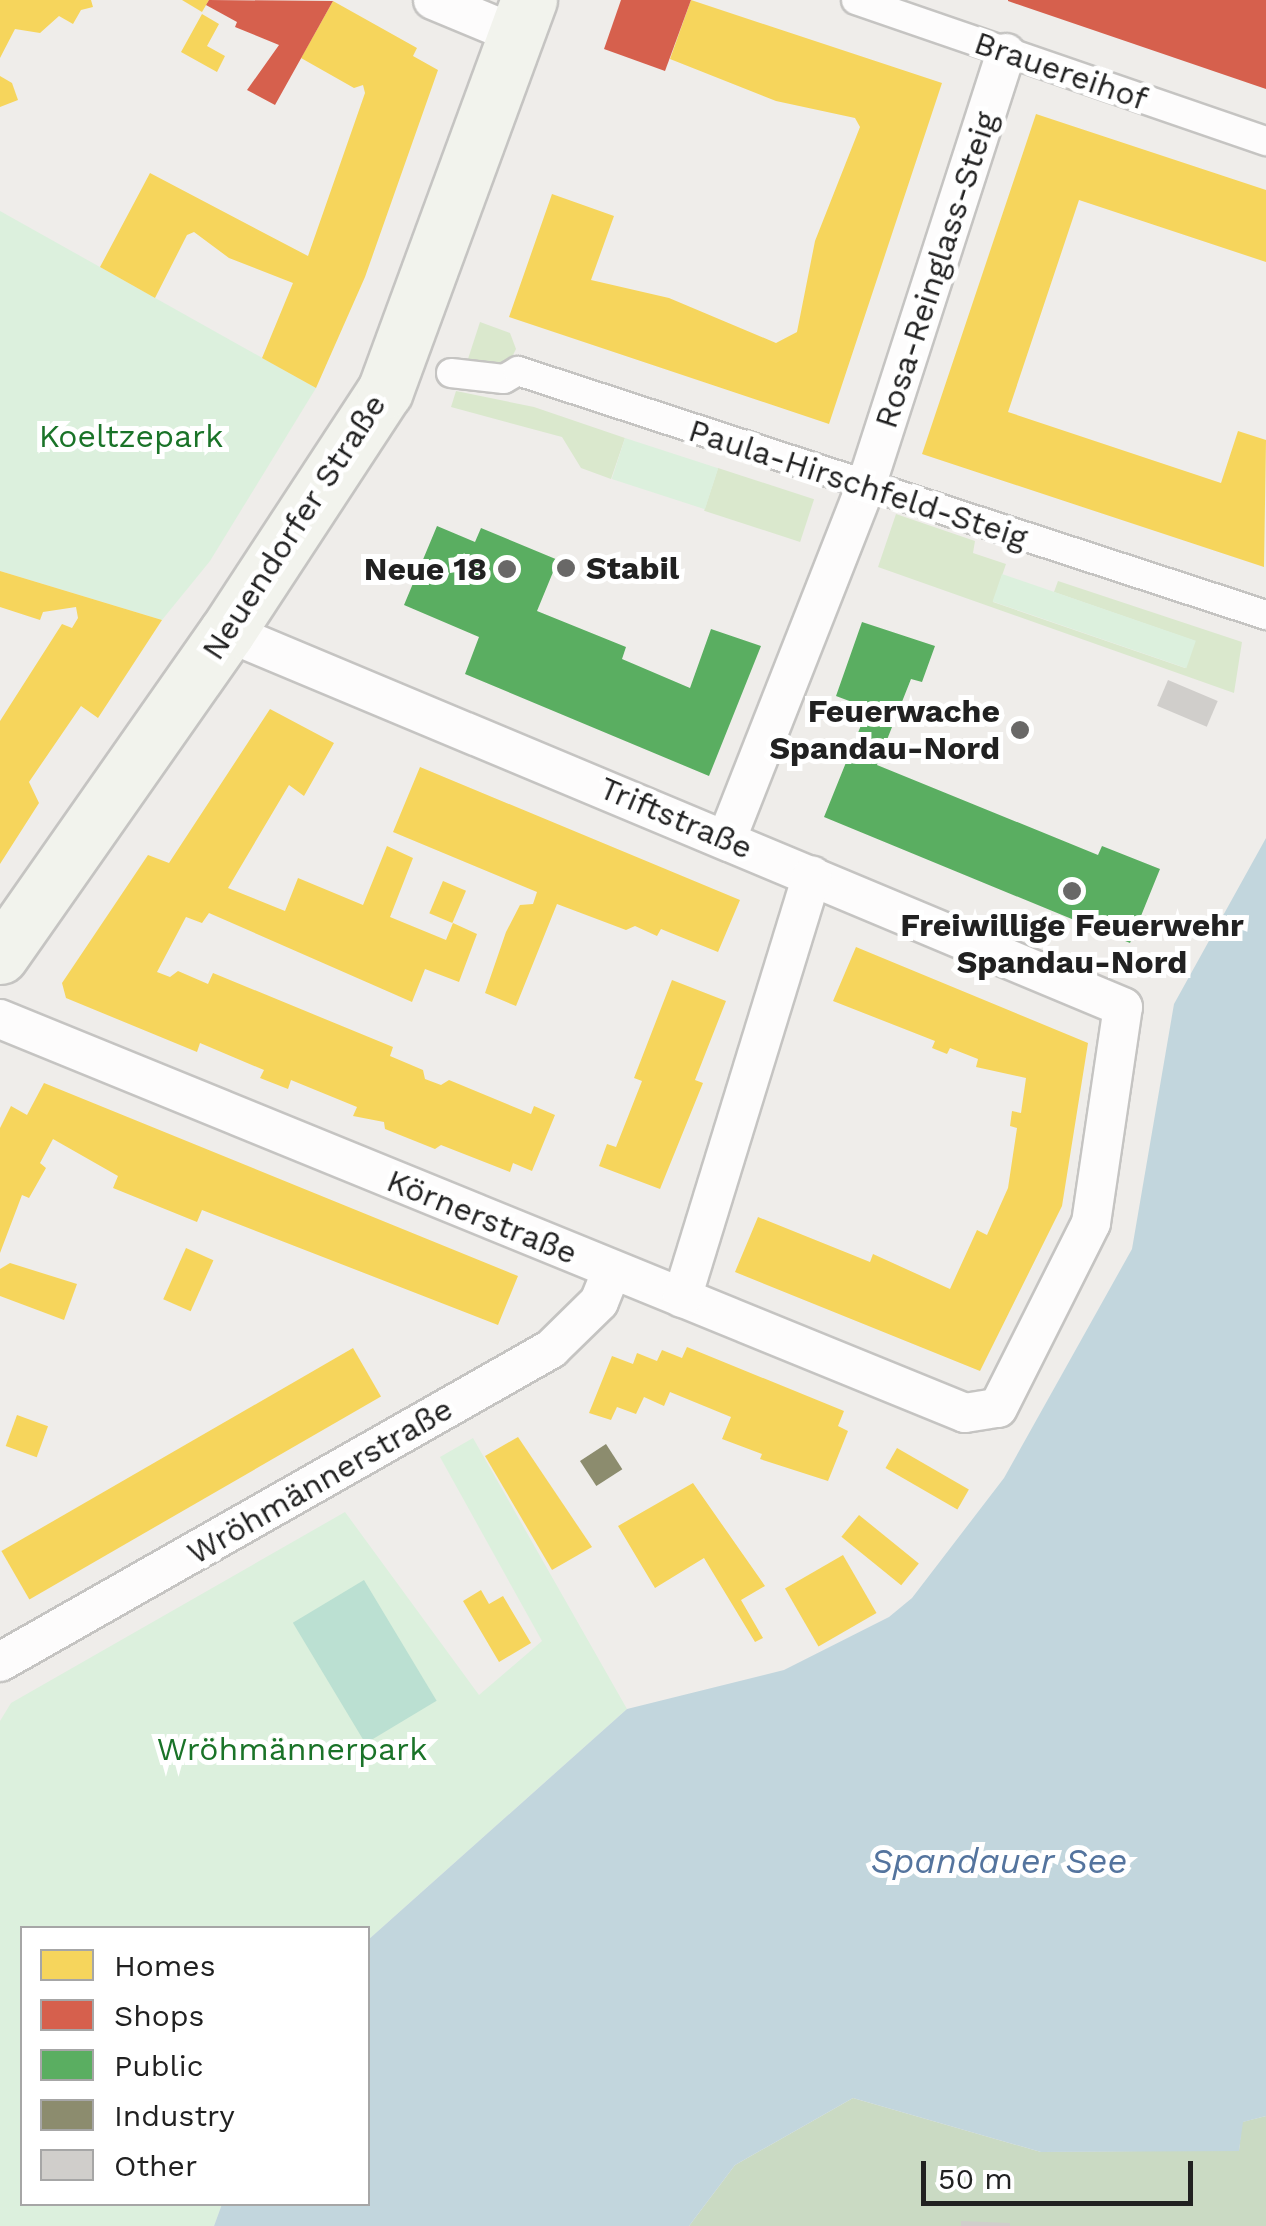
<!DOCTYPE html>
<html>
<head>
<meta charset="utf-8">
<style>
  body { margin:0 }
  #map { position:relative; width:1266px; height:2226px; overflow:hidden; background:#efedea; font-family:"Work Sans",sans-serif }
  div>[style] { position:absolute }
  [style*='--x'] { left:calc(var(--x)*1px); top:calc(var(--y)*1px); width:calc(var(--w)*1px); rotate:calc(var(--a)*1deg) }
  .grass>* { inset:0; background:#dae8cd; transform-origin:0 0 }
  .forest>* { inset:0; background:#cadac3 }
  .park>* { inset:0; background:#dcf0dd; transform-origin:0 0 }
  .pitch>* { inset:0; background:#bbe0d2; transform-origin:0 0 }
  .water>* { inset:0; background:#c2d6dd }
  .homes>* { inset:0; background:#f6d55c; transform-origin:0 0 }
  .shops>* { inset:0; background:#d6604d }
  .public>* { inset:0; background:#5aae61 }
  .industry>* { inset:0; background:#8c8c6e; transform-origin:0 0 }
  .building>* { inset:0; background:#d0cecb; transform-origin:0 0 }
  .roads { filter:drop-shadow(2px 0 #c5c4c2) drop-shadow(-2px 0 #c5c4c2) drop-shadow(0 2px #c5c4c2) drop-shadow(0 -2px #c5c4c2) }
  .pedestrian>* { height:28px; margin:-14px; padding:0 14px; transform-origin:14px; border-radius:14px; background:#fdfcfc }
  .minor>* { height:38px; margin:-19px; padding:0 19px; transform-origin:19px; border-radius:19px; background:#fdfcfc }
  .secondary>* { height:55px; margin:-27.5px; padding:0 27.5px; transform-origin:27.5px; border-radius:27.5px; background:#f2f3ed }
  .dots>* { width:28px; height:28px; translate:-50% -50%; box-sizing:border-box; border:5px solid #fff; border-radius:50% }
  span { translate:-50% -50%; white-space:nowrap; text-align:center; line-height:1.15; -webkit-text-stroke:10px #fff; paint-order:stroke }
  .street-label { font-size:32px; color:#212121 }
  .park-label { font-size:32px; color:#1a7328 }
  .poi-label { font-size:32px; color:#212121; font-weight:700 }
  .left { translate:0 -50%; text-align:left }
  .right { translate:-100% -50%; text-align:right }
  .water-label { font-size:35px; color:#54749e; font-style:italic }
  .legend { position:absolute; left:20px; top:1926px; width:350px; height:280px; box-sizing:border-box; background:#fff; border:2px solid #a6a6a6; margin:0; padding:12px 18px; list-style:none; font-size:30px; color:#212121 }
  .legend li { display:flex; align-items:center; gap:20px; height:50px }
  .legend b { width:50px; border:2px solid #a6a6a6 }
  .scale { position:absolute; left:921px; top:2161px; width:272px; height:45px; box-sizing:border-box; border:5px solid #212121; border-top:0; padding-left:12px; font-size:30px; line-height:35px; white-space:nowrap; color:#212121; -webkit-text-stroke:8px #fff; paint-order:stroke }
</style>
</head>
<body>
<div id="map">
  <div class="grass">
    <div style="clip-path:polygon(480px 322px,510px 333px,516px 349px,507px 367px,467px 362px)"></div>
    <div style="clip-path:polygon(456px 391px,534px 407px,625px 438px,611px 479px,581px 468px,562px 437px,451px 407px)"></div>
    <div style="left:718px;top:468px;width:101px;height:45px;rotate:18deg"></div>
    <div style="clip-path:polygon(896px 514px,975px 541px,973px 553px,1006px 564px,993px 602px,1185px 668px,1195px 641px,1054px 592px,1058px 581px,1242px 642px,1234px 693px,878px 567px)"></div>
  </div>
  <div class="forest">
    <div style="clip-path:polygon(853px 2098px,1041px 2152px,1239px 2150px,1242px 2122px,1266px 2116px,1266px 2226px,689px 2226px,735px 2165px)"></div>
  </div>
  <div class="park">
    <div style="clip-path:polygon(0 211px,316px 388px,210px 561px,162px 620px,0 571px)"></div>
    <div style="left:625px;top:438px;width:98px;height:43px;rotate:18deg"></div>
    <div style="left:1002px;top:574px;width:205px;height:29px;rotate:19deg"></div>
    <div style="clip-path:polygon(473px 1438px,627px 1709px,368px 1940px,368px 1928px,22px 1928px,22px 2204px,222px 2204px,214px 2226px,0 2226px,0 1721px,11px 1703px,345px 1512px,479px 1695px,542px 1641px,440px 1457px)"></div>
  </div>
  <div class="pitch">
    <div style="left:364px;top:1580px;width:141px;height:83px;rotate:59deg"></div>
  </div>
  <div class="water">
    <div style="clip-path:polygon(1266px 838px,1266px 2116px,1243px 2122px,1239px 2151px,1041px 2152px,853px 2098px,735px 2165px,689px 2226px,214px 2226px,222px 2204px,368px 2204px,368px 1940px,627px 1709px,784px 1670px,889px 1617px,912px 1598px,1004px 1478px,1132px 1249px,1174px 1004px)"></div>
  </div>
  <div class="homes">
    <div style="clip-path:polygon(0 0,91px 0,93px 7px,81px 10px,73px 24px,59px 16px,40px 33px,15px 29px,0 58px)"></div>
    <div style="clip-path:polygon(182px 0,209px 0,202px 12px)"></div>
    <div style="clip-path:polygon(691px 0,942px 83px,829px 424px,509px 317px,552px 194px,614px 216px,591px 280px,669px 298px,776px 343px,797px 332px,815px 241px,860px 127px,855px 118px,776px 101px,670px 59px)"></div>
    <div style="clip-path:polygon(333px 1px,417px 48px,413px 56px,438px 70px,365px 277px,316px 388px,262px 358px,293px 283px,229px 258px,194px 232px,187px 235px,155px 298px,100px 267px,150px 173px,308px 256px,365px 93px,363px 85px,354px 88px,301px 58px)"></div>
    <div style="clip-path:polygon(202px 14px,219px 24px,207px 46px,225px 56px,217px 72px,181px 52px)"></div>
    <div style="clip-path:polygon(0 76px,12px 83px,18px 100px,0 107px)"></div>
    <div style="clip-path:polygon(1036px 114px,1266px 190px,1266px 262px,1079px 200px,1008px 412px,1221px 483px,1238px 431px,1266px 440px,1264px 567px,922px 454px)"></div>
    <div style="clip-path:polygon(0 571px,162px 620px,98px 718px,81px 706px,29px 782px,39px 803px,0 864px,0 721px,62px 624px,72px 628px,78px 618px,76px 607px,43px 612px,40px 620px,0 607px)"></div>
    <div style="clip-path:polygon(270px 709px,334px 743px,304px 796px,289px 785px,228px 888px,285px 911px,298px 878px,363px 905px,387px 846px,413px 858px,390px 917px,446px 940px,453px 923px,477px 934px,459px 982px,425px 969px,412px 1002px,209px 913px,202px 923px,186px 917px,157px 972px,170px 977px,178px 971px,208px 984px,213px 973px,393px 1047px,390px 1056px,423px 1070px,425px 1079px,441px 1085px,449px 1080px,531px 1114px,534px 1106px,555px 1115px,532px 1171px,513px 1163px,510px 1172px,441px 1145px,435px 1149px,385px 1129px,384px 1122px,353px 1116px,357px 1107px,291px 1080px,288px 1089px,260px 1078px,264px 1070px,200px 1043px,197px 1052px,66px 998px,62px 983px,148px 855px,169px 863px)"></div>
    <div style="clip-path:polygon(420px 767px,740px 900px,718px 952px,661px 929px,657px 936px,635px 926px,626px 930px,557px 904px,516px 1006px,485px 993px,506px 932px,520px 905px,533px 904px,537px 892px,393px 832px)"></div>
    <div style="left:443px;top:881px;width:25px;height:35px;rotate:23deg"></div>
    <div style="clip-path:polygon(856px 947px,1088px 1043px,1062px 1206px,980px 1371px,735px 1272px,758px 1217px,870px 1262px,873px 1254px,950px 1289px,977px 1230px,987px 1235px,1008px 1188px,1017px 1128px,1010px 1126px,1012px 1111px,1021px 1113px,1026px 1078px,976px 1067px,978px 1059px,950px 1048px,947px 1054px,932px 1048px,935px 1041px,833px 1001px)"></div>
    <div style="clip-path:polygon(672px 980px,726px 1001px,695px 1080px,703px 1083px,660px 1189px,599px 1166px,607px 1144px,616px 1147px,642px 1081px,634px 1078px)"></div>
    <div style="clip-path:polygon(44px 1083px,518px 1276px,498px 1325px,202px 1210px,197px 1222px,113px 1188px,118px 1176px,53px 1139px,40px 1163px,46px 1168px,29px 1198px,22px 1195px,0 1253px,0 1128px,11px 1106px,27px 1115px)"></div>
    <div style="left:186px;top:1248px;width:30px;height:56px;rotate:24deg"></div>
    <div style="clip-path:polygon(10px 1263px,77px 1284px,64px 1320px,0 1296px,0 1269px)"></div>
    <div style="clip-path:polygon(687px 1347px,844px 1411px,838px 1426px,848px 1431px,828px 1481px,760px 1459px,762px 1454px,722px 1439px,731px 1417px,670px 1392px,664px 1406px,644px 1397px,636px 1414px,617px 1407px,611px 1420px,589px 1413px,612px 1356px,633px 1364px,637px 1353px,657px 1361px,662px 1350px,682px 1358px)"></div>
    <div style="left:353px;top:1348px;width:56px;height:406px;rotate:60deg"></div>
    <div style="left:17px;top:1415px;width:33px;height:33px;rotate:20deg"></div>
    <div style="clip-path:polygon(518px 1437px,592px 1547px,552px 1570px,485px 1456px)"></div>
    <div style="left:897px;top:1448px;width:83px;height:23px;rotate:30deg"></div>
    <div style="clip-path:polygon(693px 1483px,765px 1586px,741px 1600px,763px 1638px,755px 1642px,704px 1558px,655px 1588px,618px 1526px)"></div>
    <div style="left:859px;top:1515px;width:77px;height:28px;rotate:39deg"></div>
    <div style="left:843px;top:1555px;width:67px;height:67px;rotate:60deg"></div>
    <div style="clip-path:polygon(481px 1590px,489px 1604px,503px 1596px,531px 1643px,499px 1662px,463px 1601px)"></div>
  </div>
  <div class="shops">
    <div style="clip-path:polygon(209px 0,333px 1px,275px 105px,247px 90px,279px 45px,235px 27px,237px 22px,206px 5px)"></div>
    <div style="clip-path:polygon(621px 0,691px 0,665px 71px,604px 49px)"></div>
    <div style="clip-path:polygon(1008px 0,1266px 0,1266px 89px,1008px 1px)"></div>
  </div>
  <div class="public">
    <div style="clip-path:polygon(437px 526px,475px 542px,481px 528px,558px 560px,537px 611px,626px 647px,622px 659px,690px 688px,711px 629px,761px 646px,709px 776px,465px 674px,479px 637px,404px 605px)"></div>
    <div style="clip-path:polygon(862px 622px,935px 646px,922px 682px,911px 679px,877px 765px,1098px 855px,1102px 846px,1160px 869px,1130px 943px,824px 817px,868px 708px,836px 696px)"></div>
  </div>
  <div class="industry">
    <div style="left:606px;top:1444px;width:30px;height:31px;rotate:57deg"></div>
  </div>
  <div class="building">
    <div style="left:1168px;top:680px;width:54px;height:28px;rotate:23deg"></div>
    <div style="clip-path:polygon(961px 2221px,1010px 2223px,1010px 2226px,961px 2226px)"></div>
  </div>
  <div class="roads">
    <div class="pedestrian">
      <div style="--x:856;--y:0;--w:434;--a:19"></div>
      <div style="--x:451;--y:373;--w:53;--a:6.5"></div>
      <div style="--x:504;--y:379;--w:16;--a:-30"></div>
      <div style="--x:518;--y:371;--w:787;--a:18.07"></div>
    </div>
    <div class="minor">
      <div style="--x:433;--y:0;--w:91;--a:22.6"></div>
      <div style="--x:727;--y:838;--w:378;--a:-68.5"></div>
      <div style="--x:866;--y:486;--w:455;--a:-72.1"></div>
      <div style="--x:0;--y:1019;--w:1042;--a:22.21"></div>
      <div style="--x:965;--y:1413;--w:33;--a:-9"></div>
      <div style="--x:998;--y:1408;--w:207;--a:-63.3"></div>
      <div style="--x:1091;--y:1223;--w:218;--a:-81.6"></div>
      <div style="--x:1123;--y:1007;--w:971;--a:-157.29"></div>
      <div style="--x:682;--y:1298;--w:442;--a:-72.9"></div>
      <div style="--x:0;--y:1662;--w:634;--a:-29.6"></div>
      <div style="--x:551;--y:1349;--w:67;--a:-44.4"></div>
      <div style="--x:599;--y:1302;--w:35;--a:-68"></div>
    </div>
    <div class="secondary">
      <div style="--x:0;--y:956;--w:396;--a:-55"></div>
      <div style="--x:227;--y:632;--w:288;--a:-56.8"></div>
      <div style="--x:385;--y:391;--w:417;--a:-69.8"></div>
    </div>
  </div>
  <div class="dots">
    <div style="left:566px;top:568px;background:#696867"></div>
    <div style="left:507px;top:569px;background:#696867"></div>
    <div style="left:1020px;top:730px;background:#696867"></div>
    <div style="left:1072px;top:891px;background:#696867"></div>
  </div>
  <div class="street-label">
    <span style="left:1061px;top:71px;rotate:19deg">Brauereihof</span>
    <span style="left:936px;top:270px;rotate:-72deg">Rosa-Reinglass-Steig</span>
    <span style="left:858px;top:484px;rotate:18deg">Paula-Hirschfeld-Steig</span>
    <span style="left:294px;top:527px;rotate:-57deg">Neuendorfer Straße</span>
    <span style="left:676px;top:818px;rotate:23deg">Triftstraße</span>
    <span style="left:482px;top:1217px;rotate:22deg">Körnerstraße</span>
    <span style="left:320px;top:1481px;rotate:-30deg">Wröhmännerstraße</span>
  </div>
  <div class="park-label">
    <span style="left:131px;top:436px">Koeltzepark</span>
    <span style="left:292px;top:1749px">Wröhmännerpark</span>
  </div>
  <div class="poi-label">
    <span class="left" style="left:586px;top:568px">Stabil</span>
    <span class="right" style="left:487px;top:569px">Neue 18</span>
    <span class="right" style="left:1000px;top:730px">Feuerwache<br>Spandau-Nord</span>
    <span style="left:1072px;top:944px">Freiwillige Feuerwehr<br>Spandau-Nord</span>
  </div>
  <div class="water-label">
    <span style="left:999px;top:1861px">Spandauer See</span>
  </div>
  <ul class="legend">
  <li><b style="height:28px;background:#f6d55c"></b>Homes</li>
  <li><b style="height:28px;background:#d6604d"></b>Shops</li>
  <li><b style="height:28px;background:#5aae61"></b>Public</li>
  <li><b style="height:28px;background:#8c8c6e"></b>Industry</li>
  <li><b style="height:28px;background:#d0cecb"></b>Other</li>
  </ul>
  <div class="scale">50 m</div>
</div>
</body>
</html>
